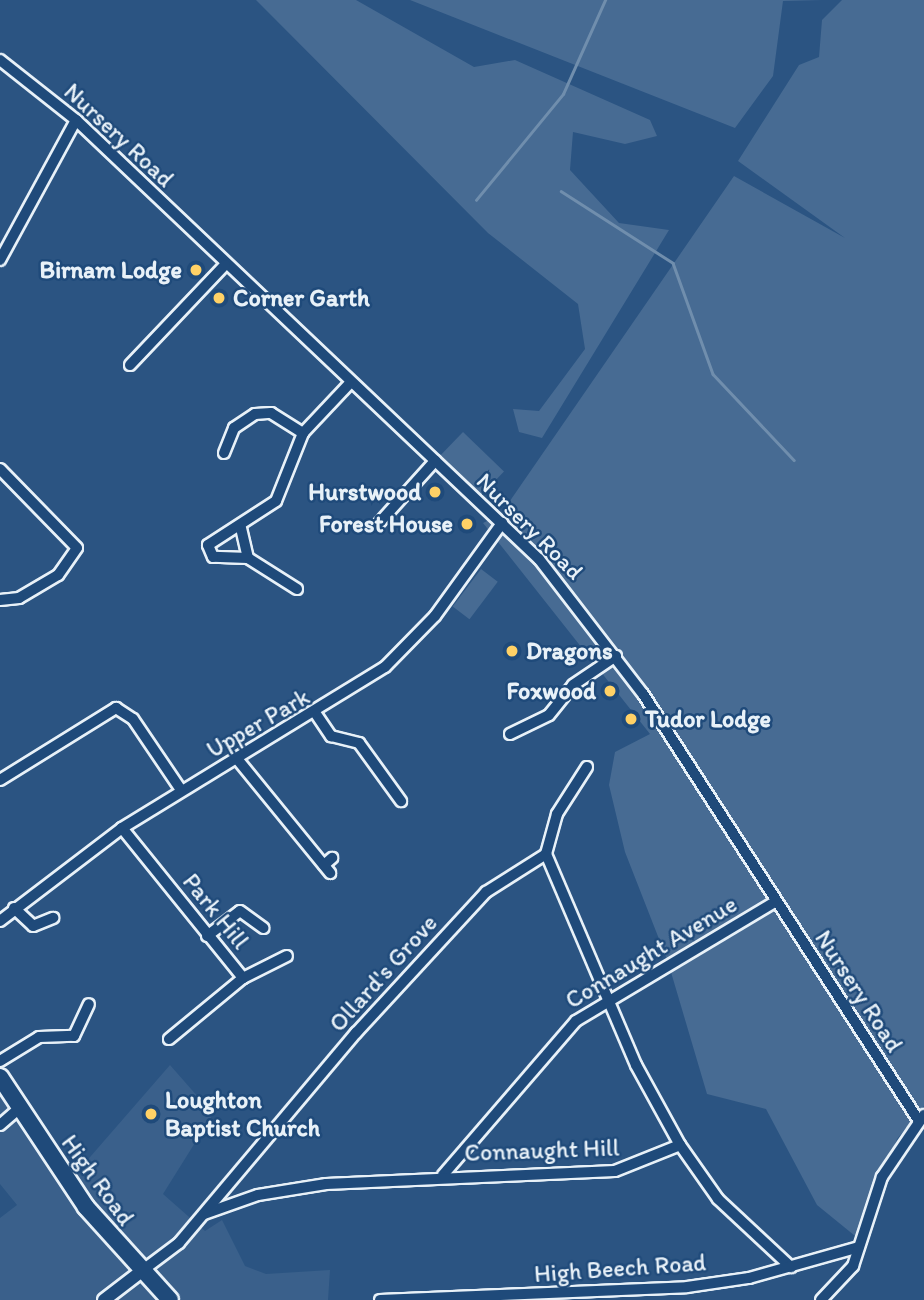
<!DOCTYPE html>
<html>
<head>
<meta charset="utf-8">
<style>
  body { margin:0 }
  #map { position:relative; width:924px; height:1300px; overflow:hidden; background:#2b5482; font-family:Itim,sans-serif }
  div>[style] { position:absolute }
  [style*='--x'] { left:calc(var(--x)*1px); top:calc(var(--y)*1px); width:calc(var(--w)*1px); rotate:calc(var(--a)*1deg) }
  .built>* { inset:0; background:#3a608b }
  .green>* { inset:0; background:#476b93; transform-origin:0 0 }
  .stream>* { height:2.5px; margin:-1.25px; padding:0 1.25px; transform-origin:1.25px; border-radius:1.25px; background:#708ead }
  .roads { filter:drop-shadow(2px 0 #e8f1f8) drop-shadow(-2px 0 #e8f1f8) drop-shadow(0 2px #e8f1f8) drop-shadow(0 -2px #e8f1f8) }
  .minor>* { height:10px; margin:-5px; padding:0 5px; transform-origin:5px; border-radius:5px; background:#1f4a7a }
  .tertiary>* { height:12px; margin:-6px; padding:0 6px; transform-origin:6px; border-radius:6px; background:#1f4a7a }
  .primary>* { height:16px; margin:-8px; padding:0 8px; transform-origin:8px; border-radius:8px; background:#1f4a7a }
  .dots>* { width:19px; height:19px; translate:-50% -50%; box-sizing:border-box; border:4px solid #1f4a7a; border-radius:50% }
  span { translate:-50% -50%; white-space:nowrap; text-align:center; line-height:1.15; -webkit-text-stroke:5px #1f4a7a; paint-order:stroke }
  .street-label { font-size:24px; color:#e8f1f8 }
  .poi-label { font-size:24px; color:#e8f1f8; font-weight:700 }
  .right { translate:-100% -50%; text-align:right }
  .left { translate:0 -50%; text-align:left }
</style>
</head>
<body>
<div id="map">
  <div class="built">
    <div style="clip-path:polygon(170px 1065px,213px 1114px,163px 1194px,205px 1231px,222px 1220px,245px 1266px,266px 1274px,330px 1270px,328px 1300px,0 1300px,0 1218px,17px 1205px,0 1184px,0 1093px,64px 1187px)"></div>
  </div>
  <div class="green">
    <div style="clip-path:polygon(256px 0,356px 0,474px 67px,515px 60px,650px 120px,657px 136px,625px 144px,573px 132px,570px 170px,619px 223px,669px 230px,542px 438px,519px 432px,513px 409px,539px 411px,585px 349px,578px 304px,488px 233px)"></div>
    <div style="clip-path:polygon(410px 0,822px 0,783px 1px,773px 76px,735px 128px)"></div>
    <div style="clip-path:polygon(842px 0,924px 0,924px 1106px,897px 1139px,860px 1240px,817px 1205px,766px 1109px,707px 1094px,668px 962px,625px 852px,609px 785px,615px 752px,650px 734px,483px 523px,501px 514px,734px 176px,845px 238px,738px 161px,799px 65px,819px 57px,822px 20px)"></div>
    <div style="left:463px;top:432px;width:57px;height:33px;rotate:44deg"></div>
    <div style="left:481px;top:569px;width:21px;height:47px;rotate:37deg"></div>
  </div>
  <div class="stream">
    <div style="--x:561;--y:191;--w:133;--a:32.7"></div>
    <div style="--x:673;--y:263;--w:118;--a:70.2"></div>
    <div style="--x:713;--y:374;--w:118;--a:46.7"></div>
    <div style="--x:476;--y:200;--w:137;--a:-50.6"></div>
    <div style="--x:563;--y:94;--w:103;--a:-65.9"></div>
  </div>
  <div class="roads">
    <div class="minor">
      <div style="--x:0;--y:60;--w:97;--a:38.3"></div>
      <div style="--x:76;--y:120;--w:638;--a:43.48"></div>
      <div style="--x:539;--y:559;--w:170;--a:52.4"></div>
      <div style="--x:643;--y:694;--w:505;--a:57.13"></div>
      <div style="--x:0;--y:260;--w:159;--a:-61.5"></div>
      <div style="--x:130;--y:365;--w:138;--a:-46.5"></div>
      <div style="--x:224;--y:453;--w:27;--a:-68"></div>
      <div style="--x:234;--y:428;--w:25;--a:-34"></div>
      <div style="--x:255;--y:414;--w:16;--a:-4"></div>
      <div style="--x:271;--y:413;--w:38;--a:32"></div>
      <div style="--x:0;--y:469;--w:110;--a:45.7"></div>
      <div style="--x:77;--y:548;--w:33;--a:125"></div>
      <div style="--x:58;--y:575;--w:45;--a:149.5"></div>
      <div style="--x:19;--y:598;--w:19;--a:174"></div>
      <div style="--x:379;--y:523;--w:84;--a:-47.9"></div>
      <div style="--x:241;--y:528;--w:31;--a:77"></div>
      <div style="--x:297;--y:589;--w:58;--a:-147.7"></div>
      <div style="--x:248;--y:558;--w:35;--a:-178"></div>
      <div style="--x:213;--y:557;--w:13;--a:-113"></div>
      <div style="--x:208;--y:545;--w:81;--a:-32.9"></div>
      <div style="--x:276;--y:501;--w:73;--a:-68.3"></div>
      <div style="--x:303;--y:433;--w:70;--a:-46.7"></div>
      <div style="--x:316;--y:714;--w:27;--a:56"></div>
      <div style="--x:331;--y:736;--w:29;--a:14"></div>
      <div style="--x:359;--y:743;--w:72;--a:54.1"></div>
      <div style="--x:510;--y:734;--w:43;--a:-26"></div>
      <div style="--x:549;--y:715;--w:38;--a:-51"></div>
      <div style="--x:573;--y:685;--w:52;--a:-34"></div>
      <div style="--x:238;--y:760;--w:146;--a:50.8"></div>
      <div style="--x:587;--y:767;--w:56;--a:122.6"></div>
      <div style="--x:557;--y:814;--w:41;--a:105.4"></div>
      <div style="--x:546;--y:854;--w:229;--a:66.9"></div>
      <div style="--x:636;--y:1065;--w:91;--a:61.2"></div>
      <div style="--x:680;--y:1145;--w:66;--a:54.9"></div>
      <div style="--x:718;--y:1199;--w:100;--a:43"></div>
      <div style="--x:0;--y:780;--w:137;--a:-31.8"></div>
      <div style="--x:116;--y:708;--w:20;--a:33"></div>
      <div style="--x:133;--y:719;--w:86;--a:55.9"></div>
      <div style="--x:122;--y:828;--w:193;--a:51.1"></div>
      <div style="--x:243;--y:978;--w:96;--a:140.5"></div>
      <div style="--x:324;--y:865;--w:11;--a:-41"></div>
      <div style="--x:14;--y:908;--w:26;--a:43"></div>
      <div style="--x:33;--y:926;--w:22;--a:-22"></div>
      <div style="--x:0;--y:921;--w:153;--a:-37.3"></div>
      <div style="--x:122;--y:828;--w:308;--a:-31.5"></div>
      <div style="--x:385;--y:667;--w:71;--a:-45.6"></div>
      <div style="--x:435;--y:616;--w:115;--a:-54.2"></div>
      <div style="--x:207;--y:936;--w:41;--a:-37.1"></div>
      <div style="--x:240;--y:911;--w:29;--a:36"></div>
      <div style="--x:243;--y:978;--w:49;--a:-26.6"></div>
      <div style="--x:0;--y:1061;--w:46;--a:-31.6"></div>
      <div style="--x:39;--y:1037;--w:35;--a:-2"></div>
      <div style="--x:74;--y:1036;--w:35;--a:-65"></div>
      <div style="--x:0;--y:1125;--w:28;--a:-41"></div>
      <div style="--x:443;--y:1175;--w:203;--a:-49.2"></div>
      <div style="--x:576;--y:1021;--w:232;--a:-30.9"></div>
      <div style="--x:204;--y:1214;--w:57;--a:-19.4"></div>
      <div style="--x:258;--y:1195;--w:69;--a:-9.2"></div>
      <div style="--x:326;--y:1184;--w:289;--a:-2.6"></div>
      <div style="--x:615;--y:1171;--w:70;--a:-21.8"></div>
      <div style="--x:139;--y:1273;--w:50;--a:-36.9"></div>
      <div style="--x:179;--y:1243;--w:275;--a:-49.9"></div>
      <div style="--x:356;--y:1033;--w:192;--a:-47.3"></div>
      <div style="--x:486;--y:892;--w:71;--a:-32.3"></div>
      <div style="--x:380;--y:1300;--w:307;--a:-2.4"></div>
      <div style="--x:687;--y:1287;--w:63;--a:-8.3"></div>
      <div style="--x:749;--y:1278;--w:114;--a:-15.7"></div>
      <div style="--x:821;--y:1300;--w:47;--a:-46.7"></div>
      <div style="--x:853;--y:1266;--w:94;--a:-72"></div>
      <div style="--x:882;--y:1177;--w:75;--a:-55.9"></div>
    </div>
    <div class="tertiary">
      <div style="--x:104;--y:1300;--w:44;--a:-37.6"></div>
    </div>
    <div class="primary">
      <div style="--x:0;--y:1077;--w:156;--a:56.5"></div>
      <div style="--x:86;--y:1207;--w:125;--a:47.9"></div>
    </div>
  </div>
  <div class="dots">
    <div style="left:196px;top:270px;background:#ffd166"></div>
    <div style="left:219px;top:298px;background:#ffd166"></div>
    <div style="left:435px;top:492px;background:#ffd166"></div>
    <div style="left:467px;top:524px;background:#ffd166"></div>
    <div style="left:512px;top:651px;background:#ffd166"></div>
    <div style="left:610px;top:691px;background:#ffd166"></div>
    <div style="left:631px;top:719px;background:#ffd166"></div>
    <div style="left:151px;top:1114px;background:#ffd166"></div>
  </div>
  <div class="street-label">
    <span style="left:119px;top:135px;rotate:43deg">Nursery Road</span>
    <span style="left:530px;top:526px;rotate:45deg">Nursery Road</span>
    <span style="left:258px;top:723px;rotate:-30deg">Upper Park</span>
    <span style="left:216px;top:911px;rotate:51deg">Park Hill</span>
    <span style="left:651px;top:952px;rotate:-31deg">Connaught Avenue</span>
    <span style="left:383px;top:973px;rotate:-48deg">Ollard's Grove</span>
    <span style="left:859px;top:991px;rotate:57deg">Nursery Road</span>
    <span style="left:542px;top:1150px;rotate:-2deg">Connaught Hill</span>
    <span style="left:98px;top:1180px;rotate:54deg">High Road</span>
    <span style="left:620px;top:1268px;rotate:-4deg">High Beech Road</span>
  </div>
  <div class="poi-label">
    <span class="right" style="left:182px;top:270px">Birnam Lodge</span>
    <span class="left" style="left:233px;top:298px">Corner Garth</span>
    <span class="right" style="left:421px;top:492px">Hurstwood</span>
    <span class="right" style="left:453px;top:524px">Forest House</span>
    <span class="left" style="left:526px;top:651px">Dragons</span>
    <span class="right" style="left:596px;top:691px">Foxwood</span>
    <span class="left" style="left:645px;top:719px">Tudor Lodge</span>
    <span class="left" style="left:165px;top:1114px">Loughton<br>Baptist Church</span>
  </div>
</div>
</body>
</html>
